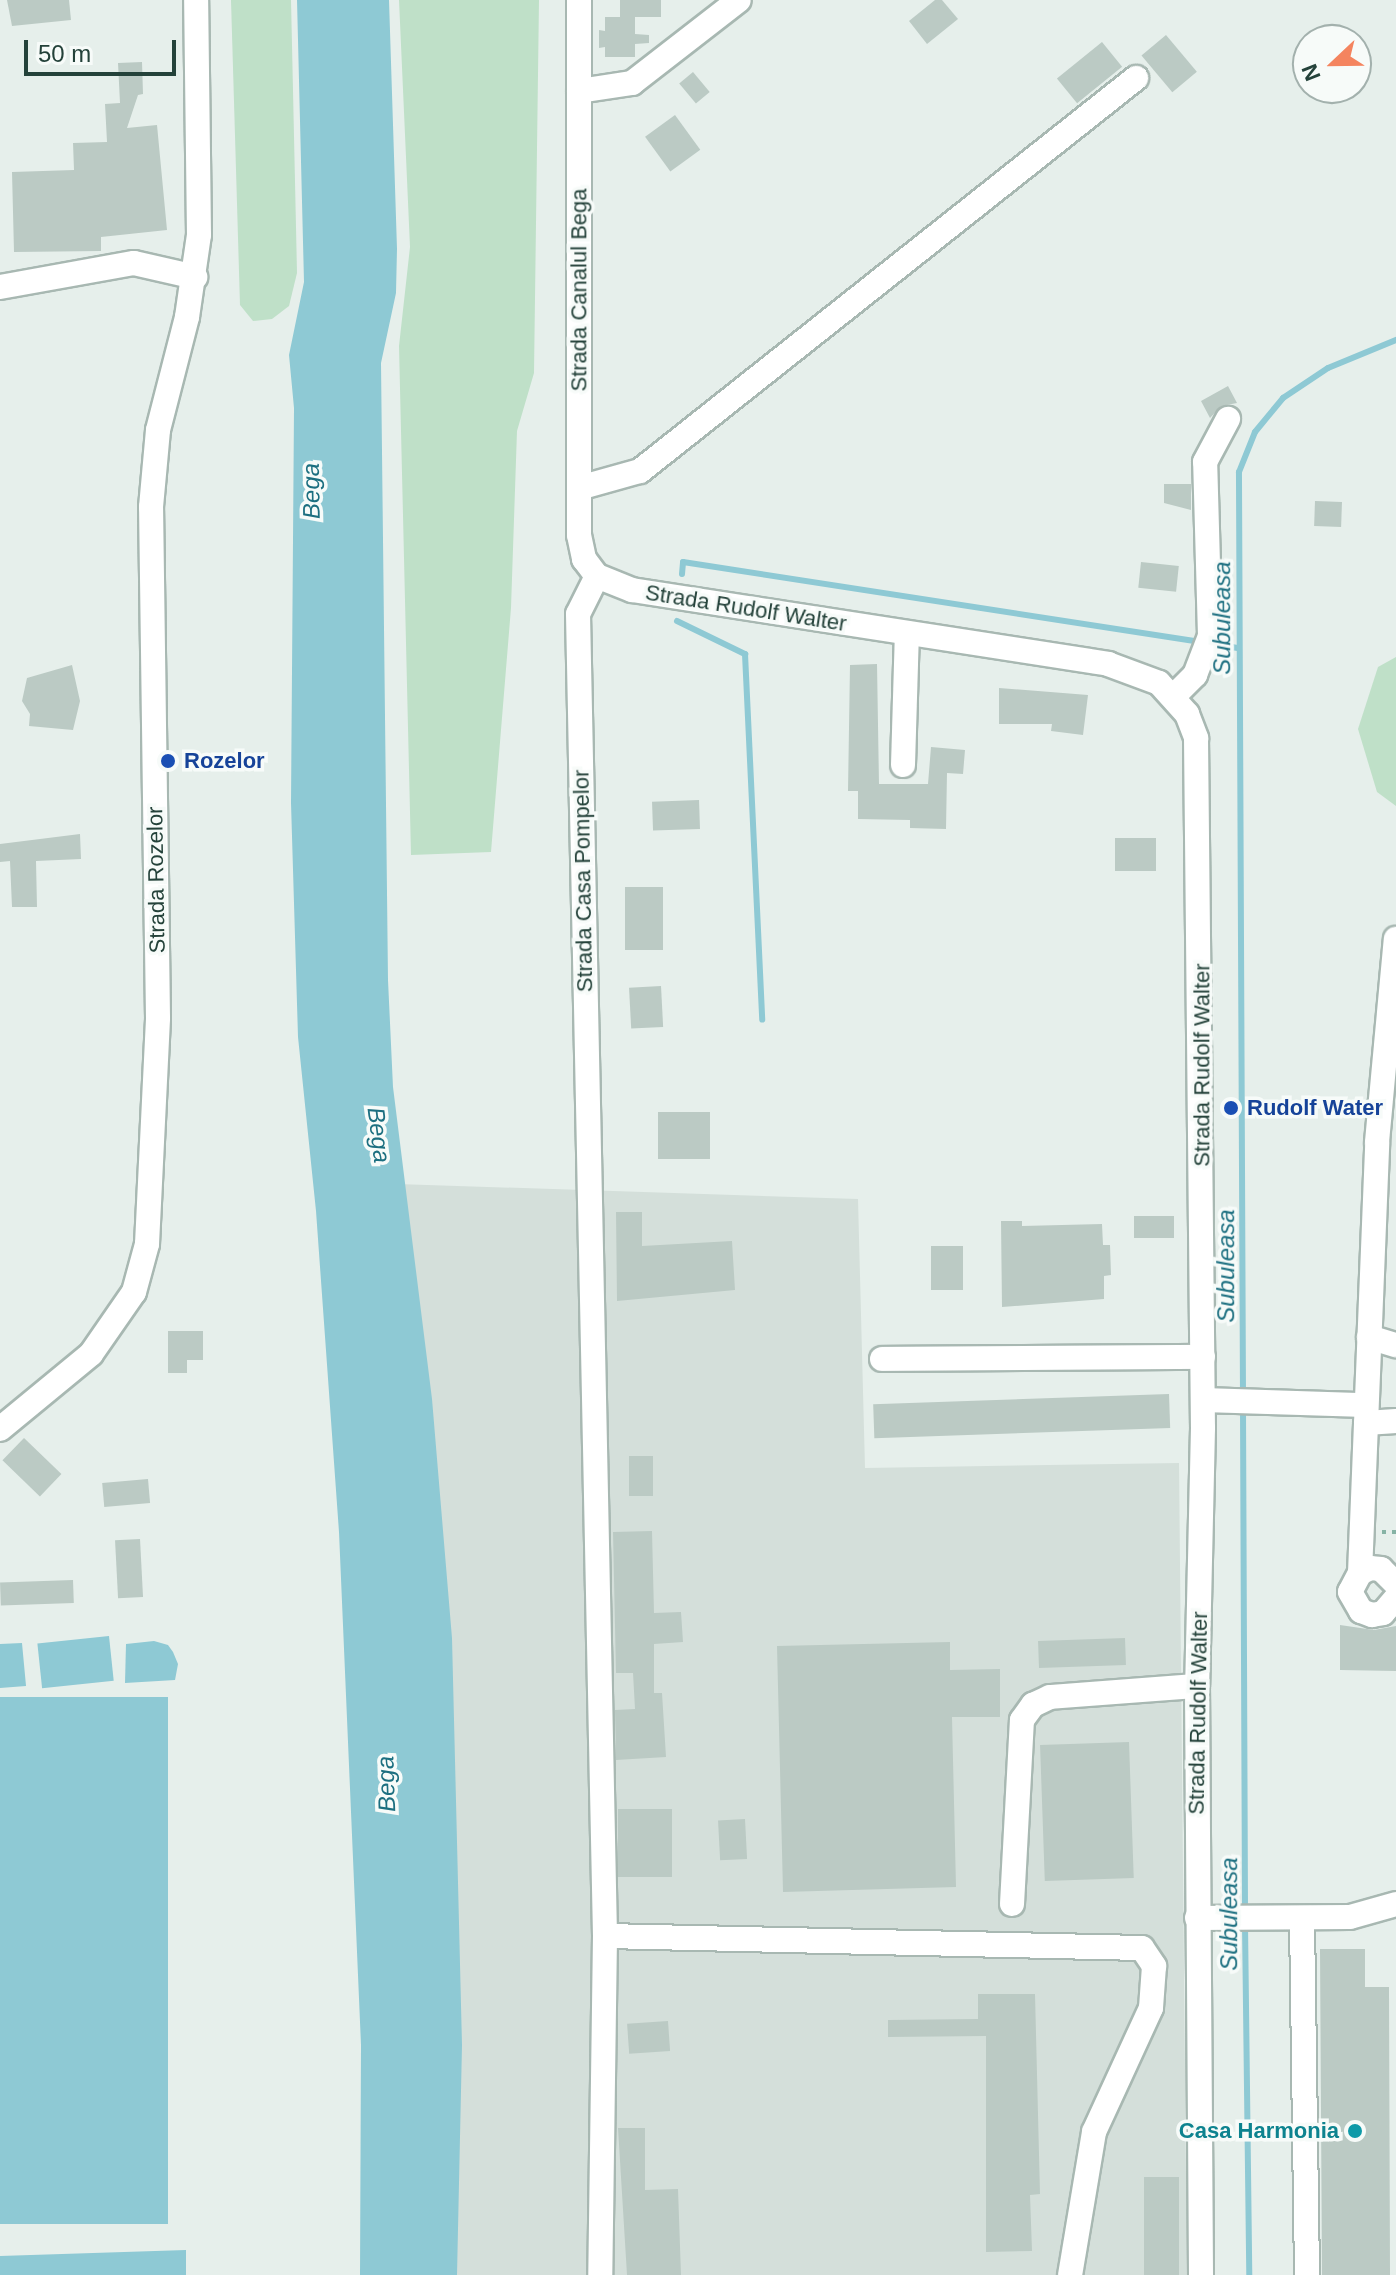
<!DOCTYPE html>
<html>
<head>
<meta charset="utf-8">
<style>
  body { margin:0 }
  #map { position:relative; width:1396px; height:2275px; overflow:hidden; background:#e6efeb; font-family:Arial,sans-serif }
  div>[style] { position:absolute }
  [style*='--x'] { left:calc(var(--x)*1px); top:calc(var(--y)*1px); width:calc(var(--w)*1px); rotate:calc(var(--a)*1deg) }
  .built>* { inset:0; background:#d4dfda }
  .green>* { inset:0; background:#bfe0c8 }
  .water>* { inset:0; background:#8ec9d4; transform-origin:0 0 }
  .stream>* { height:6px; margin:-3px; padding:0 3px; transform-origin:3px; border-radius:3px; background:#8ec9d4 }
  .building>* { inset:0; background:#bbcac4; transform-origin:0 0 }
  .path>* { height:4px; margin-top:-2px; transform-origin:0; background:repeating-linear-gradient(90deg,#86b3a5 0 4px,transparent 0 10px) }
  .roads { filter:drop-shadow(2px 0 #a8b8b2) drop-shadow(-2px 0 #a8b8b2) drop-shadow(0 2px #a8b8b2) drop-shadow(0 -2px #a8b8b2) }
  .minor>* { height:24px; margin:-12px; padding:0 12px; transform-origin:12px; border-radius:12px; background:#fff }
  .dots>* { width:22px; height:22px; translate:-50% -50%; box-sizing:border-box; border:4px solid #f7fbf9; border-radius:50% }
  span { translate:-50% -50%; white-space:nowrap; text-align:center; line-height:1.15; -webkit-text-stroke:7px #f7fbf9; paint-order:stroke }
  .street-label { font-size:22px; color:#24423a }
  .transit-label { font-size:22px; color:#164399; font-weight:700 }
  .left { translate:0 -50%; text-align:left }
  .culture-label { font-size:22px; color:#0d838f; font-weight:700 }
  .right { translate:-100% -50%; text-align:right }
  .water-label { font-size:24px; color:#1c6f80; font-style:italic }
  .north { position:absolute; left:1292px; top:24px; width:80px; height:80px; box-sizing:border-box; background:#f7fbf9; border:2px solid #a3b1ad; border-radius:50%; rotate:248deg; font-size:22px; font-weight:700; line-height:32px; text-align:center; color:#24423a }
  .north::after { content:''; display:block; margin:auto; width:28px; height:36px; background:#f4845f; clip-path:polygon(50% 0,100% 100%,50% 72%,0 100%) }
  .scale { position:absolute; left:24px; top:40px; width:152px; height:36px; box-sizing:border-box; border:4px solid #24423a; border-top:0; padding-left:10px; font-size:24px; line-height:28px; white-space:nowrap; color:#24423a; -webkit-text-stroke:6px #f7fbf9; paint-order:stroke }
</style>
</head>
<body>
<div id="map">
  <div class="built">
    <div style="clip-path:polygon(397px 1184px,858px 1199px,865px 1468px,1179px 1463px,1187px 2275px,454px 2275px)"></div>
  </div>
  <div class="green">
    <div style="clip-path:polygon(231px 0,291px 0,297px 273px,289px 306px,272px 319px,253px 321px,240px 305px)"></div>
    <div style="clip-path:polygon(399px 0,539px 0,534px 373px,517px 431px,511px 608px,491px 852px,411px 855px,399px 346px,410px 247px)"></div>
    <div style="clip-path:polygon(1396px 657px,1396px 806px,1377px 792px,1358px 729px,1378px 667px)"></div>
  </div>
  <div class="water">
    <div style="clip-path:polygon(297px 0,389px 0,397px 249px,396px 293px,381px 363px,388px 980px,393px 1087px,432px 1399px,452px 1638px,462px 2045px,457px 2275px,360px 2275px,361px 2045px,339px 1532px,316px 1211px,298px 1037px,291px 803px,294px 408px,289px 355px,304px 282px)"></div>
    <div style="left:109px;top:1636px;width:45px;height:72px;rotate:84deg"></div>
    <div style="clip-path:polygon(154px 1641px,168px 1645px,173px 1652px,178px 1664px,175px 1680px,125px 1683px,126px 1644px)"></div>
    <div style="clip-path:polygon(22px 1643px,26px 1686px,0 1688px,0 1644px)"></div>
    <div style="left:168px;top:1697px;width:527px;height:169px;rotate:90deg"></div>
    <div style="clip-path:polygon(186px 2250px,186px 2275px,0 2275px,0 2256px)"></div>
  </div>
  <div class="stream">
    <div style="--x:682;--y:574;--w:12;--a:-85"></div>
    <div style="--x:683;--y:562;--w:524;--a:8.78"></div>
    <div style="--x:677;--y:621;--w:76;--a:25.9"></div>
    <div style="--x:745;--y:654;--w:366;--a:87.3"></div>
    <div style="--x:1212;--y:644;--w:26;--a:9"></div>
    <div style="--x:1243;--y:1397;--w:925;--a:-90.25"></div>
    <div style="--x:1239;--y:472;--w:43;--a:-68.2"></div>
    <div style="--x:1255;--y:432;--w:44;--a:-50.5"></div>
    <div style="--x:1283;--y:398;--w:54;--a:-33.7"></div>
    <div style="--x:1328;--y:368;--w:74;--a:-22.4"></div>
    <div style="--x:1243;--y:1408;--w:505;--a:89.77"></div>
    <div style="--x:1245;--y:1924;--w:351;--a:89.3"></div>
  </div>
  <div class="building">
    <div style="clip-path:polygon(7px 0,69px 0,71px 20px,12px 26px)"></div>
    <div style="clip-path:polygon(620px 0,661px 0,661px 17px,635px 17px,635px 34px,649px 35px,649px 43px,635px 44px,635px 57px,605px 57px,605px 47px,599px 48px,599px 30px,605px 31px,605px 17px,620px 17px)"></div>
    <div style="clip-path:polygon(935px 0,942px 0,958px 19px,927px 44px,909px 21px)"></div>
    <div style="left:1166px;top:35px;width:48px;height:32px;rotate:50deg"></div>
    <div style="left:1102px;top:42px;width:32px;height:58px;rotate:51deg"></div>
    <div style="clip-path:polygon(142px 62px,143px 94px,138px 95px,127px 128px,157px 125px,167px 230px,101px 237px,101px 251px,14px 252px,12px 172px,74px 170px,73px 143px,107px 142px,105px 104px,120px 103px,118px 63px)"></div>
    <div style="left:693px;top:72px;width:26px;height:18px;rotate:50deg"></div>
    <div style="left:675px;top:115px;width:43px;height:37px;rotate:54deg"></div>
    <div style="clip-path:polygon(1228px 386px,1237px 403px,1221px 406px,1210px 418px,1201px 401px)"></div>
    <div style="clip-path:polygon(1164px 484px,1191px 484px,1191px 510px,1164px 503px)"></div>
    <div style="left:1315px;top:501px;width:27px;height:25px;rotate:2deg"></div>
    <div style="left:1141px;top:562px;width:38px;height:26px;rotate:6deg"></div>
    <div style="clip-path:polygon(877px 664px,879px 784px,928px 784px,931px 747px,965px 750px,963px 774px,947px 773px,946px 829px,910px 828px,910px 820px,858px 819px,858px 791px,848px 791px,850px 665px)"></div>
    <div style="clip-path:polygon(72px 665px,80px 701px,73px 730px,29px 726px,30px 714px,22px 701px,27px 678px)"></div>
    <div style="clip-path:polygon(999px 688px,1088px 695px,1083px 735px,1051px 731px,1052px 724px,999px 724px)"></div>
    <div style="left:699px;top:800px;width:29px;height:47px;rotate:88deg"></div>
    <div style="clip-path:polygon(80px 834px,81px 859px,36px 861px,37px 907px,12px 907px,10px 861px,0 862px,0 844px)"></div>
    <div style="left:1115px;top:838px;width:41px;height:33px"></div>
    <div style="left:625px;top:887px;width:38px;height:63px"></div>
    <div style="left:661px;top:986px;width:41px;height:32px;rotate:87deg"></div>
    <div style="left:710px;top:1112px;width:47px;height:52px;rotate:90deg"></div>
    <div style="clip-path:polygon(616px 1212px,642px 1212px,642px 1246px,732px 1241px,735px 1290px,617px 1301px)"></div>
    <div style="left:1134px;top:1216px;width:40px;height:22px"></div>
    <div style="clip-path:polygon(1001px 1221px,1022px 1221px,1022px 1226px,1102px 1224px,1103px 1245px,1110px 1245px,1111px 1275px,1104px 1276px,1104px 1299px,1002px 1307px)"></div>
    <div style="left:931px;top:1246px;width:32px;height:44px"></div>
    <div style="clip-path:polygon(168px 1331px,203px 1331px,203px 1360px,187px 1360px,187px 1373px,168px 1373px)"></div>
    <div style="left:1169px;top:1394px;width:34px;height:296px;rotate:88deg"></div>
    <div style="left:24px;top:1438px;width:52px;height:31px;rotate:44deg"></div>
    <div style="left:629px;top:1456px;width:24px;height:40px"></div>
    <div style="left:148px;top:1479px;width:24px;height:46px;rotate:85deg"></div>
    <div style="clip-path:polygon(652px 1531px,654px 1613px,681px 1612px,683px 1642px,654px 1644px,654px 1693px,662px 1693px,666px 1757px,616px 1760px,615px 1710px,635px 1709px,633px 1673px,616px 1673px,613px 1532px)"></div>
    <div style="left:140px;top:1539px;width:58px;height:25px;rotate:87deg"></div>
    <div style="left:73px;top:1580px;width:23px;height:73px;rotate:88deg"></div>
    <div style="clip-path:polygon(1340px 1625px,1374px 1630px,1396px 1626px,1396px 1671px,1340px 1670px)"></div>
    <div style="left:1125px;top:1638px;width:27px;height:87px;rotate:88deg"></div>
    <div style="clip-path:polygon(950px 1642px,950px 1670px,1000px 1669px,1000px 1717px,952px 1717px,956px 1887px,783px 1892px,777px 1646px)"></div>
    <div style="left:1129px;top:1742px;width:136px;height:89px;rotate:88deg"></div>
    <div style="left:618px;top:1809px;width:54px;height:68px"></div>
    <div style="left:745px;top:1819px;width:40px;height:27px;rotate:87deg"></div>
    <div style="clip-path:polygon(1320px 1949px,1365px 1949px,1365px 1987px,1389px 1987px,1390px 2275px,1322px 2275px)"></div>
    <div style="clip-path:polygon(978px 1994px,1035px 1994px,1040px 2194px,1030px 2195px,1032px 2251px,986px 2252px,986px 2036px,888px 2037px,888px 2020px,978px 2019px)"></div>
    <div style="left:668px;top:2021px;width:30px;height:41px;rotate:86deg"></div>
    <div style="clip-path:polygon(618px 2128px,645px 2128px,645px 2190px,678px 2189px,681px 2275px,627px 2275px)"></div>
    <div style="left:1144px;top:2177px;width:35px;height:98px"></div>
  </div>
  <div class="path">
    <div style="--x:1382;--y:1532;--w:14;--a:0"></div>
  </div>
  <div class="roads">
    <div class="minor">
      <div style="--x:579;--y:0;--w:535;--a:90"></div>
      <div style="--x:579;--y:535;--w:25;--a:78"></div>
      <div style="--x:584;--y:559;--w:21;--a:53"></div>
      <div style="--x:597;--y:576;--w:38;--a:22"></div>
      <div style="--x:632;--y:590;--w:482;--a:8.8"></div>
      <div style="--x:1108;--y:664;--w:54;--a:20.4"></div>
      <div style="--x:1159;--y:683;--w:42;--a:47.9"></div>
      <div style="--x:1187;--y:714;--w:26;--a:69"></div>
      <div style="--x:1196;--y:738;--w:690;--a:89.42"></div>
      <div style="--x:1203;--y:1428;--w:258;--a:91.3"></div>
      <div style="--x:1197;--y:1686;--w:589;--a:89.61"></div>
      <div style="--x:579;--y:91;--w:54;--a:-8.6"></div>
      <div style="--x:632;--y:83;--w:135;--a:-37.8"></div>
      <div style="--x:0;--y:287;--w:136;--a:-10.2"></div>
      <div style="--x:134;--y:263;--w:63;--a:12.9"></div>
      <div style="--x:579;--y:488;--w:63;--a:-15.6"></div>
      <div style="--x:640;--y:471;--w:633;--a:-38.39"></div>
      <div style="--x:597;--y:576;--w:42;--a:116.6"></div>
      <div style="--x:578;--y:614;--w:1322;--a:88.83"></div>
      <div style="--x:605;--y:1936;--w:339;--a:90.8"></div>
      <div style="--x:1174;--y:696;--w:30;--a:-45"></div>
      <div style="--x:1195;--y:675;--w:42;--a:-69"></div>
      <div style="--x:1210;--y:636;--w:174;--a:-91.6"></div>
      <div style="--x:1205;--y:462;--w:49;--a:-61.9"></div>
      <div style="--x:903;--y:765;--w:132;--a:-88.3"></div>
      <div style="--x:1369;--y:1337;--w:28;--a:17"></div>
      <div style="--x:882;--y:1359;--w:321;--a:-0.4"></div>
      <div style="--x:1203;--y:1400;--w:163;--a:1.8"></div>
      <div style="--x:1366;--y:1423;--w:30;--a:-4"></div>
      <div style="--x:0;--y:1429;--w:118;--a:-39.5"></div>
      <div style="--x:91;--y:1354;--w:75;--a:-55.3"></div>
      <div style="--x:134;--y:1292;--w:50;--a:-74.8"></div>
      <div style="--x:147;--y:1244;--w:226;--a:-87.2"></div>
      <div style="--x:158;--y:1018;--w:511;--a:-90.78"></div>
      <div style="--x:151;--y:507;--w:77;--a:-84.8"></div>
      <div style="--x:158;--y:430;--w:117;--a:-75.6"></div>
      <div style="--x:187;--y:317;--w:83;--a:-81.7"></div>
      <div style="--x:199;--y:235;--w:235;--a:-90.7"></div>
      <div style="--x:1360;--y:1573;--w:431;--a:-87.7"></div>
      <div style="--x:1377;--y:1142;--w:204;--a:-84.7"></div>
      <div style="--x:1396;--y:1584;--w:21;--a:-135"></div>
      <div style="--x:1381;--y:1569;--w:11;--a:-175"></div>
      <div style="--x:1370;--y:1568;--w:11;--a:153"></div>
      <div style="--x:1360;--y:1573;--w:21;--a:118"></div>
      <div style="--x:1350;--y:1592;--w:22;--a:60"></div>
      <div style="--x:1361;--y:1611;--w:12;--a:20"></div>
      <div style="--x:1372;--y:1615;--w:11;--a:-10"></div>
      <div style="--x:1383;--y:1613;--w:20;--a:-49"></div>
      <div style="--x:1012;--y:1904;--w:184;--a:-86.9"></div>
      <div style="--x:1022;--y:1720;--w:19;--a:-54"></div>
      <div style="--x:1033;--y:1705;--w:19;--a:-25"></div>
      <div style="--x:1050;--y:1697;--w:147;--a:-4.3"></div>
      <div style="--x:1197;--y:1918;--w:153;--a:-0.4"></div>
      <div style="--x:1350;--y:1917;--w:48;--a:-15.8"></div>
      <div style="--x:1302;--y:1918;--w:357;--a:89.2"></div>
      <div style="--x:605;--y:1936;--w:537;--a:1.28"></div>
      <div style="--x:1142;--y:1948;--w:22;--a:56"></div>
      <div style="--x:1154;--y:1966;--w:42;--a:94.1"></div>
      <div style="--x:1151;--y:2008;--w:136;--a:114.7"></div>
      <div style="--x:1094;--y:2132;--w:145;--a:99.5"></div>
    </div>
  </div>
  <div class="dots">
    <div style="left:168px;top:761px;background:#1a4fb4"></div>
    <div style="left:1231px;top:1108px;background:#1a4fb4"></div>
    <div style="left:1355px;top:2131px;background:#0f9aa8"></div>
  </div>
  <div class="street-label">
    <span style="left:579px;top:290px;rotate:-90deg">Strada Canalul Bega</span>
    <span style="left:746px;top:608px;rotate:9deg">Strada Rudolf Walter</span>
    <span style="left:156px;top:880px;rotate:-91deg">Strada Rozelor</span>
    <span style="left:583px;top:881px;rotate:-91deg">Strada Casa Pompelor</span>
    <span style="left:1202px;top:1065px;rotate:-90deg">Strada Rudolf Walter</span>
    <span style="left:1198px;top:1713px;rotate:-89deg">Strada Rudolf Walter</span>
  </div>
  <div class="transit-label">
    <span class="left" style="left:184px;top:761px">Rozelor</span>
    <span class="left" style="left:1247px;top:1108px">Rudolf Water</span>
  </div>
  <div class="culture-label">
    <span class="right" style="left:1339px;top:2131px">Casa Harmonia</span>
  </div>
  <div class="water-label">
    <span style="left:311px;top:491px;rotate:-91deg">Bega</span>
    <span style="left:1222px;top:618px;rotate:-90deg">Subuleasa</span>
    <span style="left:379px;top:1135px;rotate:83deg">Bega</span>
    <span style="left:1226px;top:1266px;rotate:-90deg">Subuleasa</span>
    <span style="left:386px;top:1784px;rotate:-92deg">Bega</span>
    <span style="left:1229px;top:1914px;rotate:-90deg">Subuleasa</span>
  </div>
  <div class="north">N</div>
  <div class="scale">50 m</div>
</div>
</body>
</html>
